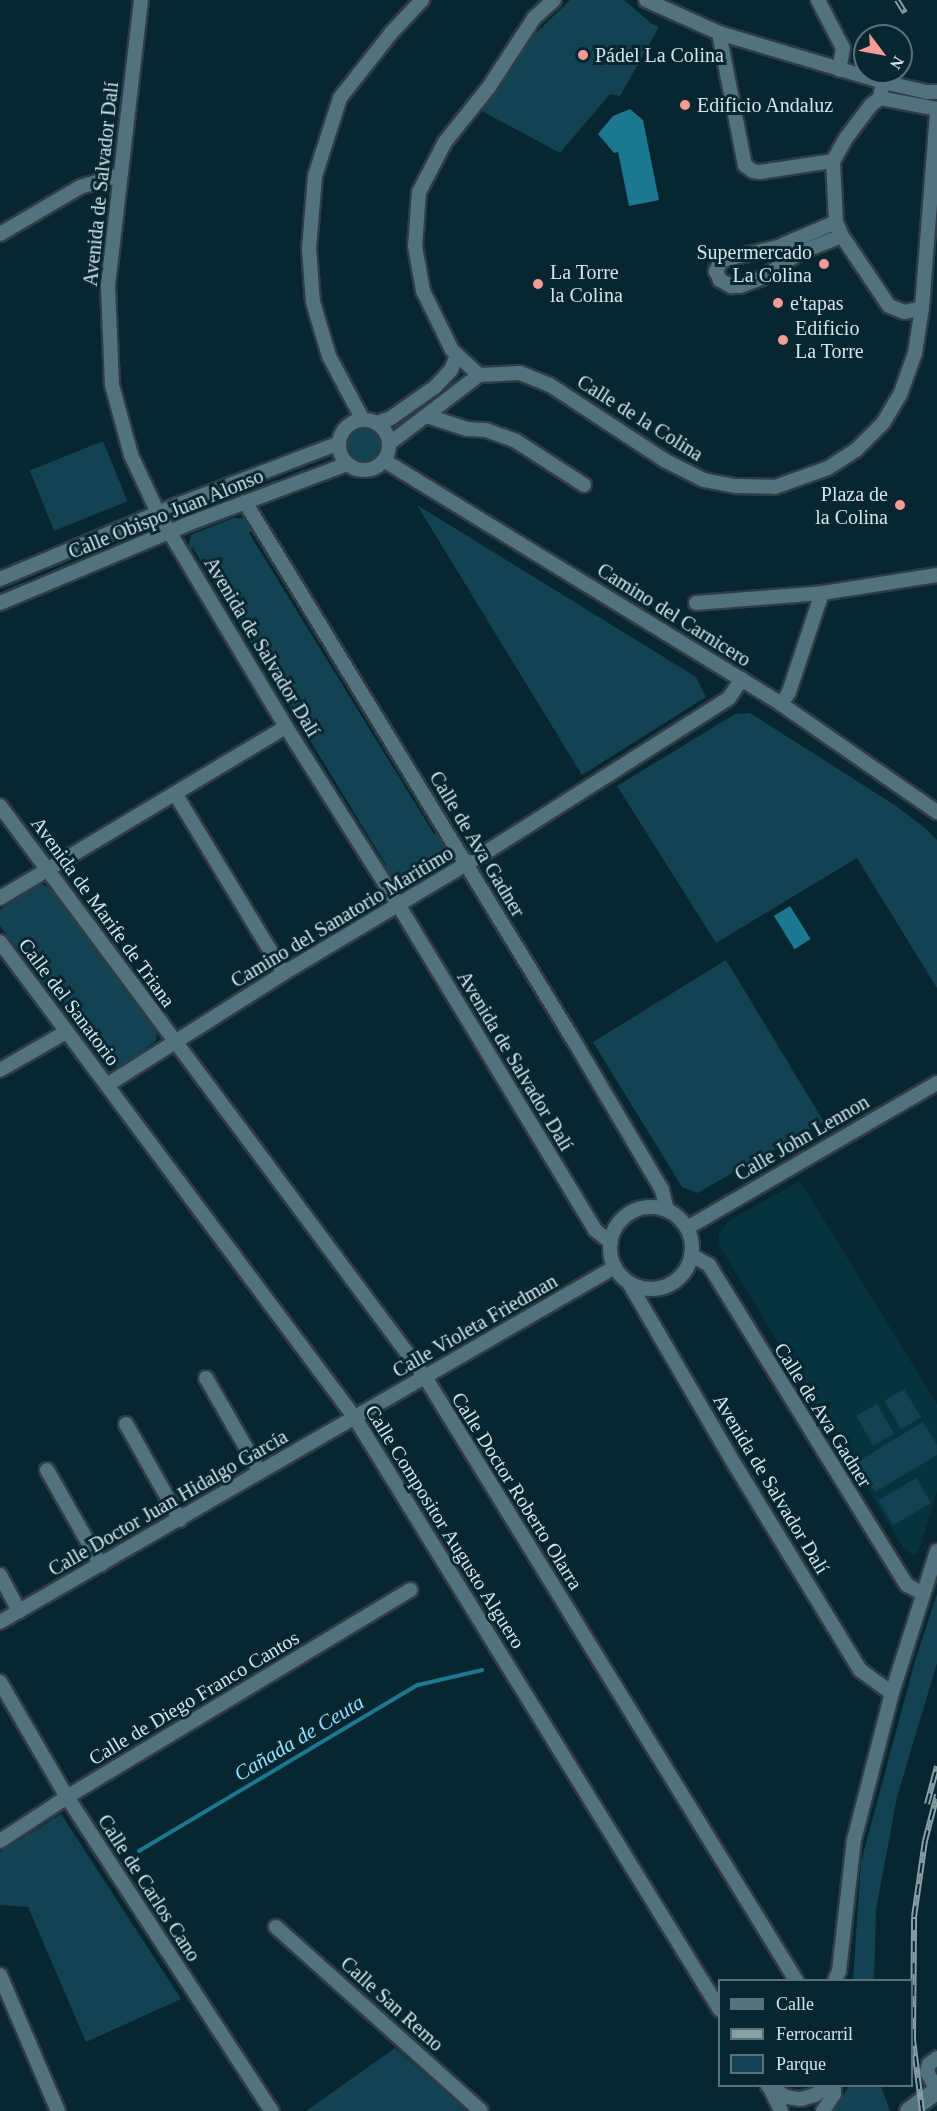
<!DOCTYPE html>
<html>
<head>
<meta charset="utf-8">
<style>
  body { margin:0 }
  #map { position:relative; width:937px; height:2111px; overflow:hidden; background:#072630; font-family:Georgia,serif }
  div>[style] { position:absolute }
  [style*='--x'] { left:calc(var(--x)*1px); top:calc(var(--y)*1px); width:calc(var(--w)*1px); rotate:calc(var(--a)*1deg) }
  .built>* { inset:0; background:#07333f }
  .green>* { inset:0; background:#134352; transform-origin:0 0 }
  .round { border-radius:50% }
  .water>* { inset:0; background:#1c7791; transform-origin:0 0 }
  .stream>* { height:4px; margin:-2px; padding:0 2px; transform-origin:2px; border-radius:2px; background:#1c7791 }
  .roads { filter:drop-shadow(2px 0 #2e3d45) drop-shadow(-2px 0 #2e3d45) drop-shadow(0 2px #2e3d45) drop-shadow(0 -2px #2e3d45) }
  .minor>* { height:14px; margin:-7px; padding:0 7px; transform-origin:7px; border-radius:7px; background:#52727d }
  .minor>.ring { margin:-7px; padding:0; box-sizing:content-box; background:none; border:14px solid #52727d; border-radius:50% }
  .tertiary>* { height:18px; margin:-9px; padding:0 9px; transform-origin:9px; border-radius:9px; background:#52727d }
  .rail>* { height:6px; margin-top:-3px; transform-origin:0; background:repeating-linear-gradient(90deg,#072630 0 11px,#899fa6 0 22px); box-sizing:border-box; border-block:2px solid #899fa6 }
  .dots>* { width:16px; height:16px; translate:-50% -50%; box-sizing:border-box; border:3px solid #072630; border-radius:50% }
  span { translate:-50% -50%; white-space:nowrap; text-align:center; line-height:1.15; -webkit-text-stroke:6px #072630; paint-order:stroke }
  .poi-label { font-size:20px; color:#d3e4ea }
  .left { translate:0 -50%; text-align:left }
  .right { translate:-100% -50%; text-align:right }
  .street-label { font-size:20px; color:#d3e4ea }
  .water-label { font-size:21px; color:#93e1fd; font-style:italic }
  .legend { position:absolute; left:718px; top:1979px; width:195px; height:108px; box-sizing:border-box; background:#072630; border:2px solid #59727a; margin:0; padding:8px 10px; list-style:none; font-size:18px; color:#d3e4ea }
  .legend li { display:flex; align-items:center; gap:12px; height:30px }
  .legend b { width:30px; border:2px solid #59727a }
  .north { position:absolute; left:853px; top:24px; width:60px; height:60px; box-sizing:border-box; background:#072630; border:2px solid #59727a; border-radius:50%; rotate:122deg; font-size:16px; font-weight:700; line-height:24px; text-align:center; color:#d3e4ea }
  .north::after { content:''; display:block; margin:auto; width:21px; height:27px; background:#f59c96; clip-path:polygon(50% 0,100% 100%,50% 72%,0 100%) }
</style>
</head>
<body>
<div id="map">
  <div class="built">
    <div style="clip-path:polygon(800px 1181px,937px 1404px,937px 1491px,919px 1551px,913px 1555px,904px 1549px,719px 1245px,719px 1234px,727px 1222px)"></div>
  </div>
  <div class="green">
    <div style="clip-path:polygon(570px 0,624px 0,651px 23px,659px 27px,620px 96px,610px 94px,560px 153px,480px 110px,537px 32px)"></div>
    <div class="round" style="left:345px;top:426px;width:38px;height:38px"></div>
    <div style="left:103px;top:441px;width:65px;height:79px;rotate:68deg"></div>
    <div style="clip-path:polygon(417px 505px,696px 677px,706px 697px,582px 775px)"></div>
    <div style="clip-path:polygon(233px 518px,244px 518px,252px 531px,249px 533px,434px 834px,439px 833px,447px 854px,445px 864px,417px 884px,409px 888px,400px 886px,382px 869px,386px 865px,193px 548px,188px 549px,191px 535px)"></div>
    <div style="clip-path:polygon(750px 713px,896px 806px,924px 827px,937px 840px,937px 988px,857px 858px,716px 943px,617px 786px,735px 714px)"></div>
    <div style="clip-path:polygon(40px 884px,51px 888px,157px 1030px,156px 1041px,120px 1067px,106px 1064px,0 926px,0 910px)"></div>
    <div style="clip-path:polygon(726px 960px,824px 1122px,697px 1193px,682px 1187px,593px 1042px)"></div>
    <div style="left:904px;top:1389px;width:33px;height:23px;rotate:59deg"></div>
    <div style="left:877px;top:1404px;width:34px;height:24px;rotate:60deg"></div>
    <div style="clip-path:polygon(923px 1422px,937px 1445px,937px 1455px,875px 1492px,857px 1462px)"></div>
    <div style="left:916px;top:1478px;width:29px;height:44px;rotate:59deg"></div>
    <div style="clip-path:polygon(937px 1594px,937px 1663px,897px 1797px,876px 1910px,874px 1980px,853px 1980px,861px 1862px,915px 1661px)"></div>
    <div style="clip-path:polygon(61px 1814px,181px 1999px,86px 2042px,28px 1907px,0 1905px,0 1852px)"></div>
    <div style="clip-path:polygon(395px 2048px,467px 2111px,306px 2111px)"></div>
    <div style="clip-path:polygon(849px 2086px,881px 2086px,890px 2111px,833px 2111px)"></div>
  </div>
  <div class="water">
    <div style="clip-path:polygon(630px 109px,643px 120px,659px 200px,629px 206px,618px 152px,614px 153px,598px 134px,613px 116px)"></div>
    <div style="left:790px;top:906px;width:39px;height:19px;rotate:58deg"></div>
  </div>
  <div class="stream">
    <div style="--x:139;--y:1851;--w:325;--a:-30.8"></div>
    <div style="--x:418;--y:1685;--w:66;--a:-13.2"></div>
  </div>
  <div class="roads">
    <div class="minor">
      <div style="--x:141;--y:0;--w:288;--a:96.6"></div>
      <div style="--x:108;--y:286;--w:99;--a:87.7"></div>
      <div style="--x:112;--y:385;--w:73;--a:74.8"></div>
      <div style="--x:131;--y:455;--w:64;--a:65"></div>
      <div style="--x:158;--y:513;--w:249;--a:59.1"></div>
      <div style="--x:286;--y:727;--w:212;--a:57.7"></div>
      <div style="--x:399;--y:906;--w:379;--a:58.8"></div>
      <div style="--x:595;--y:1230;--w:20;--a:37"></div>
      <div style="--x:554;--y:0;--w:27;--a:138"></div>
      <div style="--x:534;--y:18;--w:82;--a:123.1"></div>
      <div style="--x:489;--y:87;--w:70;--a:128.7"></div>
      <div style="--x:445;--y:142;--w:56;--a:117.5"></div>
      <div style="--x:419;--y:192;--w:54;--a:94.2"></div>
      <div style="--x:415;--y:246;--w:46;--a:79.9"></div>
      <div style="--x:423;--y:291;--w:66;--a:63.8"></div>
      <div style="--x:452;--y:350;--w:37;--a:43"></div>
      <div style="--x:479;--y:375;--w:41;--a:-2.8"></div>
      <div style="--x:520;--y:373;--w:32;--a:22"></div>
      <div style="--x:550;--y:385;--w:136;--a:33.3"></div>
      <div style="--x:664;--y:460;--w:45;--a:26.6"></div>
      <div style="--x:704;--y:480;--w:33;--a:11"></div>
      <div style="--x:736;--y:486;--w:39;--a:1"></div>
      <div style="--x:775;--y:487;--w:56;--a:-19.7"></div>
      <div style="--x:828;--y:468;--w:33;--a:-33"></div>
      <div style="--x:856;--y:450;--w:38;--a:-45"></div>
      <div style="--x:883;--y:423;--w:33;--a:-59"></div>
      <div style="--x:900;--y:395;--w:45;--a:-70.3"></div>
      <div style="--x:915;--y:353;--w:46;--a:-81.2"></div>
      <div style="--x:922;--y:308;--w:198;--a:-85.6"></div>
      <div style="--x:646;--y:0;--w:80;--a:24.3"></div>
      <div style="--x:719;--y:33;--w:171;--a:16.6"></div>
      <div style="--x:883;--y:82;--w:45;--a:12.8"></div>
      <div style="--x:927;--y:92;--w:10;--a:0"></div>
      <div style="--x:818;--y:0;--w:54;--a:62.5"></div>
      <div style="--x:843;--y:48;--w:22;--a:100"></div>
      <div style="--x:719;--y:33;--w:135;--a:78.9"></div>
      <div style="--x:745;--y:165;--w:10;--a:37"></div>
      <div style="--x:753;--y:171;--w:7;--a:8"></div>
      <div style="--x:760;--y:172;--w:74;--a:-8.6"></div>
      <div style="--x:883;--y:82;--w:16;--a:101"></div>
      <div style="--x:880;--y:98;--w:11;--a:142"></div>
      <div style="--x:871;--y:105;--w:41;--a:127.1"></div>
      <div style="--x:846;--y:138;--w:26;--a:119"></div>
      <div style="--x:833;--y:161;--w:61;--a:87.2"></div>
      <div style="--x:836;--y:222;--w:15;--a:67"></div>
      <div style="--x:842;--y:236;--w:84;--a:56.1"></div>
      <div style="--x:889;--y:306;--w:17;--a:21"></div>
      <div style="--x:905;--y:312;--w:17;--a:-13"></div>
      <div style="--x:880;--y:98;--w:58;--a:10.9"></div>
      <div style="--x:836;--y:222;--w:63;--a:156.7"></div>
      <div style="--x:778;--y:247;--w:57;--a:166.9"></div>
      <div style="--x:722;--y:260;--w:13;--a:119"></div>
      <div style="--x:716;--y:271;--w:10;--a:66"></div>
      <div style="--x:720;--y:280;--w:13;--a:29"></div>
      <div style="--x:731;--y:286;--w:9;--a:0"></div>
      <div style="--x:740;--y:286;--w:23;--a:-20"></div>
      <div style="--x:762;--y:278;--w:45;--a:-34"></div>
      <div style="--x:799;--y:253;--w:46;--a:-21.6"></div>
      <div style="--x:0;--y:234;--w:93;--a:-30.4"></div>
      <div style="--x:80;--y:187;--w:42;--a:-16.7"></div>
      <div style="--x:427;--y:416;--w:42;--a:18"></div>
      <div style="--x:467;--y:429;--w:19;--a:3"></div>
      <div style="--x:486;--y:430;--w:32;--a:20"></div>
      <div style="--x:516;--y:441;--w:81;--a:32.9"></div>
      <div class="ring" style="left:339px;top:420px;width:36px;height:36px"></div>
      <div style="--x:363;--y:420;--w:72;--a:-118"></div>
      <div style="--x:329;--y:356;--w:56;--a:-106.5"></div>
      <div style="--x:313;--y:302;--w:53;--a:-94.3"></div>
      <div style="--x:309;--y:249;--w:73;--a:-85.3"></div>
      <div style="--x:315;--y:176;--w:82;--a:-72.2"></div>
      <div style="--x:340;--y:98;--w:84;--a:-51.8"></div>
      <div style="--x:392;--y:32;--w:44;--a:-46.8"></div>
      <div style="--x:376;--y:423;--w:16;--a:-18"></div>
      <div style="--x:391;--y:418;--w:54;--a:-35.2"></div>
      <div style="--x:435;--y:387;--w:23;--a:-47"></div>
      <div style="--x:451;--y:370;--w:16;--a:-68"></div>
      <div style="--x:390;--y:443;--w:112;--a:-37.4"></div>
      <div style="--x:385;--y:461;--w:465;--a:31.5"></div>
      <div style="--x:781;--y:704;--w:190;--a:34.7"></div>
      <div style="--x:245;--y:502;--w:631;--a:58.6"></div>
      <div style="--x:574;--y:1041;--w:173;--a:59.4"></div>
      <div style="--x:662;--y:1190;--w:21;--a:76"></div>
      <div style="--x:0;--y:579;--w:192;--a:-22.7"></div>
      <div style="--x:177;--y:505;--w:173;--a:-20.9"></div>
      <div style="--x:0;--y:603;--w:206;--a:-22.8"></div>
      <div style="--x:190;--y:523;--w:168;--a:-20.6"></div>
      <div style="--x:696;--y:603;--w:126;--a:-4.5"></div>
      <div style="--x:822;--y:593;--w:116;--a:-8.9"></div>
      <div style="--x:781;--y:704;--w:14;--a:-56"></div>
      <div style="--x:789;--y:692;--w:104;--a:-71.6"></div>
      <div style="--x:176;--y:795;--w:208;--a:58.8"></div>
      <div style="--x:0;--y:806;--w:712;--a:53.34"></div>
      <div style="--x:425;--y:1377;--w:708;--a:58.4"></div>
      <div style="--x:0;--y:898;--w:333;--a:-30.9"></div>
      <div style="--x:0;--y:942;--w:594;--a:53.28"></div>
      <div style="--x:355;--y:1418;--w:695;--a:58.34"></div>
      <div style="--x:0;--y:1070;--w:76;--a:-29.9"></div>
      <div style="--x:107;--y:1085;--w:209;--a:-32.3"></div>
      <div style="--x:284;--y:973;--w:238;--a:-30.9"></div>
      <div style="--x:488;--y:851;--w:285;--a:-32.4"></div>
      <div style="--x:729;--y:698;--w:23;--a:-56"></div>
      <div class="ring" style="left:610px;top:1207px;width:68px;height:68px"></div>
      <div style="--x:687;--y:1228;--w:289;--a:-30.1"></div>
      <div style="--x:691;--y:1255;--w:21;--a:29"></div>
      <div style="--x:709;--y:1265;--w:376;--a:58.3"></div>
      <div style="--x:907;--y:1585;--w:18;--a:29"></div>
      <div style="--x:629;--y:1283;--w:211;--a:59.8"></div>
      <div style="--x:735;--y:1465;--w:240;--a:58.6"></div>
      <div style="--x:860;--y:1670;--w:39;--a:36"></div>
      <div style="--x:206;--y:1378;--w:108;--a:60.1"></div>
      <div style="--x:126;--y:1424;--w:110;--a:60.6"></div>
      <div style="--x:47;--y:1470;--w:109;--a:60.4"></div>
      <div style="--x:0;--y:1575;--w:41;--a:62.2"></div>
      <div style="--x:0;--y:1622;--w:710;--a:-30"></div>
      <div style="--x:0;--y:1682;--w:133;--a:59.8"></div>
      <div style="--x:67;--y:1797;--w:375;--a:56.9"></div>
      <div style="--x:0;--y:1841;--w:80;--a:-33.3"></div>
      <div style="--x:67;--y:1797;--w:401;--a:-31.1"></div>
      <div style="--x:276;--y:1927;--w:275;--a:41.9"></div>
      <div style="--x:0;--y:1975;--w:148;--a:66.9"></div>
      <div style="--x:835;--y:1980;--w:10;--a:-66"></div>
      <div style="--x:839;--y:1971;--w:132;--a:-83.5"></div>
      <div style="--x:854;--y:1840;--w:152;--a:-75.5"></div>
      <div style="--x:892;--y:1693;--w:149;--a:-72.4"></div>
      <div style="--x:937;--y:2058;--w:10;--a:143"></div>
      <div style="--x:929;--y:2064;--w:8;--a:104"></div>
      <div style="--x:927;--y:2072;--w:21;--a:61"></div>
      <div style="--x:768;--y:2086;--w:21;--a:31"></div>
      <div style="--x:786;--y:2097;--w:15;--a:8"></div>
      <div style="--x:801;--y:2099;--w:15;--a:-16"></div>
      <div style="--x:815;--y:2095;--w:16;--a:-35"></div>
      <div style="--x:770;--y:2088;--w:25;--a:64"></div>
      <div style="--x:823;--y:2111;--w:20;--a:-57"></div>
      <div style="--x:834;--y:2094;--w:8;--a:-90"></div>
    </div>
    <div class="tertiary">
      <div style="--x:909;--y:2111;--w:34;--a:-36"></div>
    </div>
  </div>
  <div class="rail">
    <div style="--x:897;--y:0;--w:15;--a:58"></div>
    <div style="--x:927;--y:1804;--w:39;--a:-75"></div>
    <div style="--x:922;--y:2111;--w:72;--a:-97.2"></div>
    <div style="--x:913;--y:2040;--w:123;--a:-89.5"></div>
    <div style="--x:914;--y:1917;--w:77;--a:-81.8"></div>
    <div style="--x:925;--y:1841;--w:48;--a:-75.4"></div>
  </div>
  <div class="dots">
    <div style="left:583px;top:55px;background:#f59c96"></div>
    <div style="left:685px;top:105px;background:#f59c96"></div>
    <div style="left:824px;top:264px;background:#f59c96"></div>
    <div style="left:538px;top:284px;background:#f59c96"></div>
    <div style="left:778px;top:303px;background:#f59c96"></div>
    <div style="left:783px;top:340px;background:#f59c96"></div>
    <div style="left:900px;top:505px;background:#f59c96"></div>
  </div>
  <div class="poi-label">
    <span class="left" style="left:595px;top:55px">Pádel La Colina</span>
    <span class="left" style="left:697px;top:105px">Edificio Andaluz</span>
    <span class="right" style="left:812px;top:264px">Supermercado<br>La Colina</span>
    <span class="left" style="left:550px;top:284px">La Torre<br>la Colina</span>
    <span class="left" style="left:790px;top:303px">e'tapas</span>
    <span class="left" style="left:795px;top:340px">Edificio<br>La Torre</span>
    <span class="right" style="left:888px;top:506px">Plaza de<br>la Colina</span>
  </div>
  <div class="street-label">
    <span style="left:101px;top:184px;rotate:-84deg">Avenida de Salvador Dalí</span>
    <span style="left:640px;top:418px;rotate:32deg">Calle de la Colina</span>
    <span style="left:166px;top:514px;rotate:-22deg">Calle Obispo Juan Alonso</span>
    <span style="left:674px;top:615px;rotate:32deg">Camino del Carnicero</span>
    <span style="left:262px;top:647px;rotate:59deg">Avenida de Salvador Dalí</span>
    <span style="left:477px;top:844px;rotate:59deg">Calle de Ava Gadner</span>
    <span style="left:103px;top:912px;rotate:54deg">Avenida de Marife de Triana</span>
    <span style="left:342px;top:917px;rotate:-31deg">Camino del Sanatorio Maritimo</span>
    <span style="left:69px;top:1002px;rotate:53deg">Calle del Sanatorio</span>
    <span style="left:515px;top:1061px;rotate:59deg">Avenida de Salvador Dalí</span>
    <span style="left:802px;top:1138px;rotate:-30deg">Calle John Lennon</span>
    <span style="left:475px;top:1326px;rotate:-30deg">Calle Violeta Friedman</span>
    <span style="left:823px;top:1415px;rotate:58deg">Calle de Ava Gadner</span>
    <span style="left:771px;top:1484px;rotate:59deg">Avenida de Salvador Dalí</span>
    <span style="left:517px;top:1491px;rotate:58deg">Calle Doctor Roberto Olarra</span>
    <span style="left:168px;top:1503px;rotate:-30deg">Calle Doctor Juan Hidalgo García</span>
    <span style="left:445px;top:1527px;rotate:58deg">Calle Compositor Augusto Alguero</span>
    <span style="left:194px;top:1698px;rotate:-31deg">Calle de Diego Franco Cantos</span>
    <span style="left:149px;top:1888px;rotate:57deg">Calle de Carlos Cano</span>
    <span style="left:392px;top:2004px;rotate:42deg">Calle San Remo</span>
  </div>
  <div class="water-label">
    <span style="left:299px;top:1738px;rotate:-31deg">Cañada de Ceuta</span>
  </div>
  <ul class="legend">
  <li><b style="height:8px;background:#52727d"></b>Calle</li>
  <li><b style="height:8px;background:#899fa6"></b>Ferrocarril</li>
  <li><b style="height:16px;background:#134352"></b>Parque</li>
  </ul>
  <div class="north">N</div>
</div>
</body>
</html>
